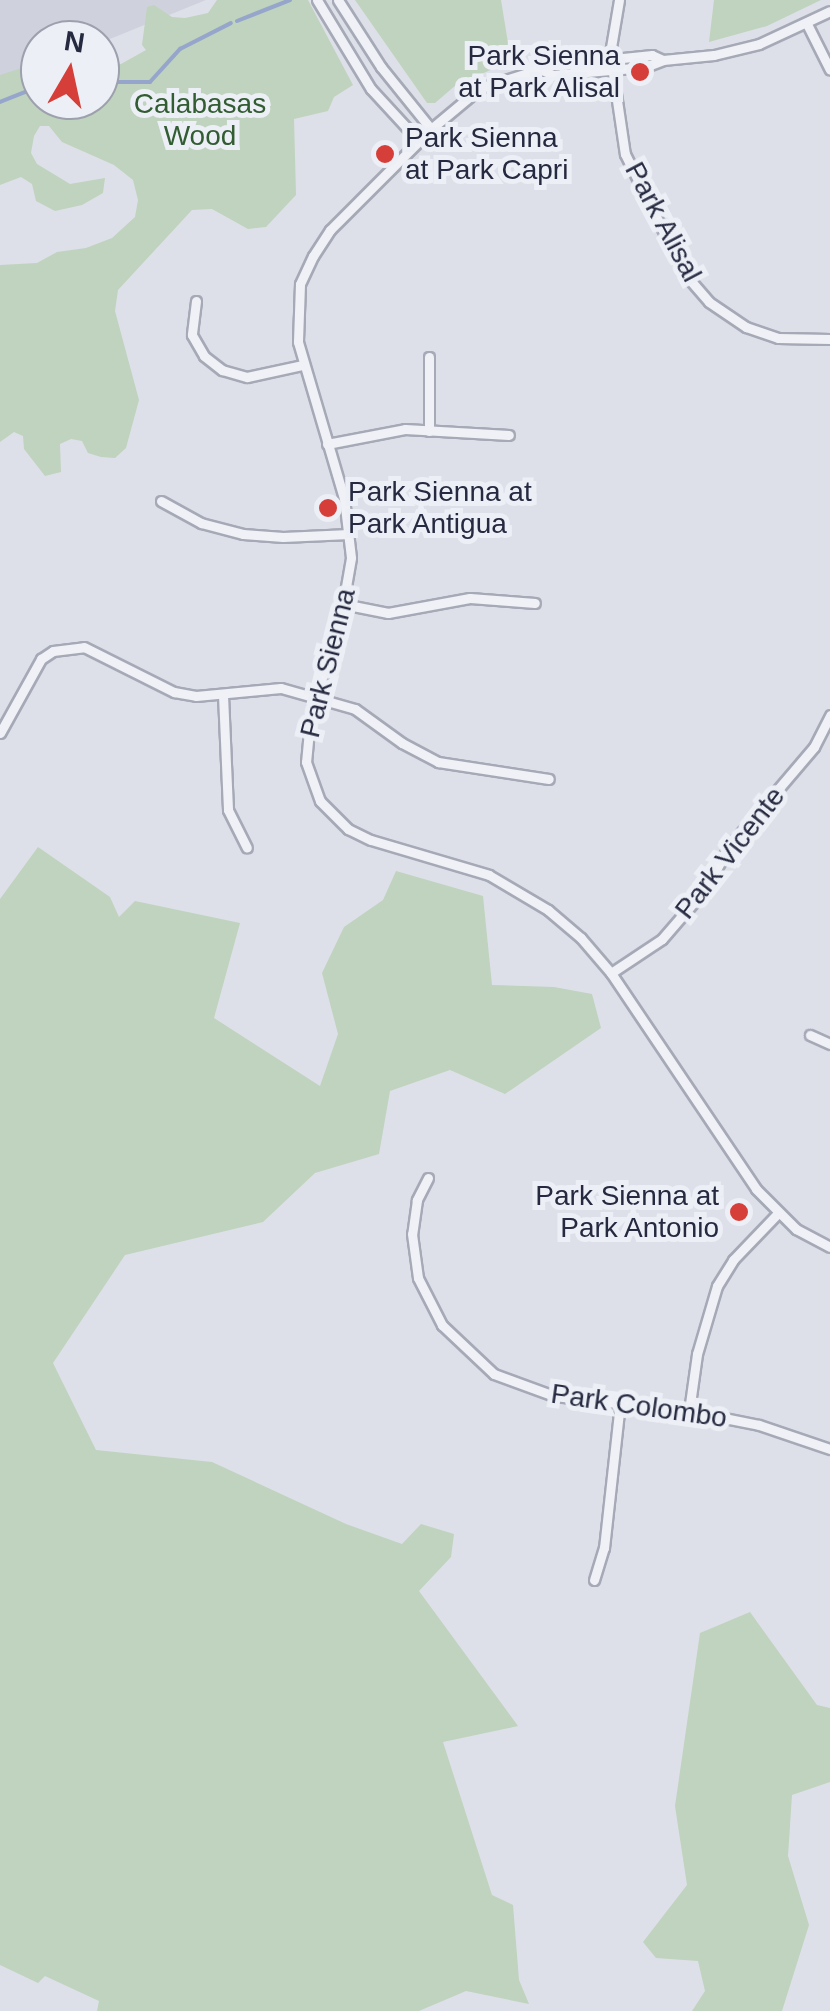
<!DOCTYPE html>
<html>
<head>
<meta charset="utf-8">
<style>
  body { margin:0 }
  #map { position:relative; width:830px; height:2011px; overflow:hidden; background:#dde0e8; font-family:Arial,sans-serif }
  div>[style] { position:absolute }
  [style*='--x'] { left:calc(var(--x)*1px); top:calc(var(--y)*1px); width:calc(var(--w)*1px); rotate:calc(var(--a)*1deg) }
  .built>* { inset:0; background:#cfd2dd }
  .green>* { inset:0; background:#bfd3be }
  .stream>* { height:4px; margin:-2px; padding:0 2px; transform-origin:2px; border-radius:2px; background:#96a5cb }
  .roads { filter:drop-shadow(2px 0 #a6a9b6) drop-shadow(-2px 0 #a6a9b6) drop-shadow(0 2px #a6a9b6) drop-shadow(0 -2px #a6a9b6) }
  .street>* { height:9px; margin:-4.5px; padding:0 4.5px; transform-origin:4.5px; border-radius:4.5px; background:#f0f1f6 }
  .dots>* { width:28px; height:28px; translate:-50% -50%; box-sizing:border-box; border:5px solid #edeff6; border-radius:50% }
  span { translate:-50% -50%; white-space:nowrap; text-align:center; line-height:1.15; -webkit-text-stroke:10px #edeff6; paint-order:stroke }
  .poi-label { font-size:28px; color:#262a40 }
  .right { translate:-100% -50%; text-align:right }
  .left { translate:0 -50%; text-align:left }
  .park-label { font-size:28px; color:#325c32 }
  .street-label { font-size:28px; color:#262a40 }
  .north { position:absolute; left:20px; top:20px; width:100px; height:100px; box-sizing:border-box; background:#edeff6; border:2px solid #9da0ad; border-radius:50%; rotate:9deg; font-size:28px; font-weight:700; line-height:40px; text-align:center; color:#262a40 }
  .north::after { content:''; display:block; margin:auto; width:35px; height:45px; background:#d63f39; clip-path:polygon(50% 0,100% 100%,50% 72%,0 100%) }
</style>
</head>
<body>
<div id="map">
  <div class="built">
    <div style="clip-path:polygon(0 0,206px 0,100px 43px,40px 40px,40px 68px,0 84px)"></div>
  </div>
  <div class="green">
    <div style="clip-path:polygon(217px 0,308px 0,353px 85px,334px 97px,328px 111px,294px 119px,296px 195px,266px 227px,248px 229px,212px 209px,192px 210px,118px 290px,115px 311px,139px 400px,126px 448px,115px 458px,101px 457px,88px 453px,82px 441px,71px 439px,60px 444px,61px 472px,45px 476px,24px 449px,23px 436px,14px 432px,0 442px,0 265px,37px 263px,57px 252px,86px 248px,112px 238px,135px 217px,138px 200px,133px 180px,114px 165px,62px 142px,49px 126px,40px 126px,34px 136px,31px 153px,37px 164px,70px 184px,105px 178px,103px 193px,82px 205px,55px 211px,36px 201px,32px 184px,21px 177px,0 185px,0 75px,40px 62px,40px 100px,100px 100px,100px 62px,121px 64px,146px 50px,142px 45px,147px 7px,154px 5px,172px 17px,185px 18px,208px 13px)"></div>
    <div style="clip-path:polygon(355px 0,501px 0,511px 61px,456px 85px,435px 103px,427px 103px)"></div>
    <div style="clip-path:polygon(714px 0,821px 0,767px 26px,709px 42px)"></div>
    <div style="clip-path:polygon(38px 847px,110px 897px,119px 917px,135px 901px,240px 923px,214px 1018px,320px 1086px,338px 1034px,322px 973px,344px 927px,383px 900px,396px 871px,483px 896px,492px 985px,554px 987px,592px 994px,601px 1028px,505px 1094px,450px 1070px,390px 1091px,379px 1154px,315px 1173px,263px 1222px,125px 1255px,53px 1363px,96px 1450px,212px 1462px,346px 1524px,402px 1544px,421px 1524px,454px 1534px,451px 1557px,419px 1591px,518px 1726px,443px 1742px,492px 1895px,513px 1905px,519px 1980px,529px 2004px,466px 1991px,419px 2011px,97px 2011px,99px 2001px,45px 1976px,38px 1983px,0 1965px,0 899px)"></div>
    <div style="clip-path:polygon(750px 1612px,817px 1705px,830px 1708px,830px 1782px,792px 1795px,788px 1856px,809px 1925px,782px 2011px,692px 2011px,705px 1991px,698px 1961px,656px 1958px,643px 1942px,687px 1885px,675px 1806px,700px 1633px)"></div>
  </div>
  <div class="stream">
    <div style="--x:237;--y:21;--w:57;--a:-21.6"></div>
    <div style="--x:100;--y:82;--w:50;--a:0"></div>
    <div style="--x:150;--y:82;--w:45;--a:-47.7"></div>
    <div style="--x:180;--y:49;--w:57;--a:-27"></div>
    <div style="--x:0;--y:102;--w:43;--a:-21.8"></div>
  </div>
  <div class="roads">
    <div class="street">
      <div style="--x:317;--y:0;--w:104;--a:58.8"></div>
      <div style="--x:371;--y:89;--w:71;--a:47.3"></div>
      <div style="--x:338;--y:0;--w:80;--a:57.3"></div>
      <div style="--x:381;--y:67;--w:80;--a:51.1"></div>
      <div style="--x:619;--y:0;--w:54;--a:99.6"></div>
      <div style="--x:610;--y:53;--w:102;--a:81.6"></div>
      <div style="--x:625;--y:154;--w:133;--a:63.6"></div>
      <div style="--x:684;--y:273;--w:38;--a:49"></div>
      <div style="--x:709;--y:302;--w:45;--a:34"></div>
      <div style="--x:746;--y:327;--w:34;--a:19"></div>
      <div style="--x:778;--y:338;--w:52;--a:1.1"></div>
      <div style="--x:807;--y:24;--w:51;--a:63.4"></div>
      <div style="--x:663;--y:60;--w:12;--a:-156"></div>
      <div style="--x:652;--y:55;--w:100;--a:174.2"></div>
      <div style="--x:553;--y:65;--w:77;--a:162.5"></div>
      <div style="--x:480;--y:88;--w:64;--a:140.1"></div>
      <div style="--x:431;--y:129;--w:143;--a:135"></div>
      <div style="--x:330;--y:230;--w:31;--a:123"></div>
      <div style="--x:313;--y:256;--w:31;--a:115"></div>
      <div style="--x:300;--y:284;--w:58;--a:92"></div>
      <div style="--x:298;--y:342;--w:163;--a:73.6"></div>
      <div style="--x:344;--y:498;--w:60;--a:83.3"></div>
      <div style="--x:351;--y:558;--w:47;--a:99.9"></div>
      <div style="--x:343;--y:604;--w:121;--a:105.9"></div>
      <div style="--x:310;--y:720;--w:42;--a:95.4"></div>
      <div style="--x:306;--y:762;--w:41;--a:70.3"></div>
      <div style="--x:320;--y:801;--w:40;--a:45"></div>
      <div style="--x:348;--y:829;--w:25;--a:26"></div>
      <div style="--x:371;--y:840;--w:123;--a:16.5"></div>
      <div style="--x:489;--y:875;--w:69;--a:30.7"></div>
      <div style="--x:548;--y:910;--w:43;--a:40.3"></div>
      <div style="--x:581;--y:938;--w:46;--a:49.4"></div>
      <div style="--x:611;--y:973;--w:260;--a:56.1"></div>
      <div style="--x:756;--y:1189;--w:57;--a:45"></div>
      <div style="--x:796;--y:1229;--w:38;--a:28"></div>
      <div style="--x:544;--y:71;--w:10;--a:24"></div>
      <div style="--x:553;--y:75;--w:92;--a:-5"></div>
      <div style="--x:645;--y:67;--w:19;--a:-21"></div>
      <div style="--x:663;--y:60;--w:51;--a:-5.6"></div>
      <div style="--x:714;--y:55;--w:46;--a:-13.7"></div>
      <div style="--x:759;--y:44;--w:78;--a:-24.9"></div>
      <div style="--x:196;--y:301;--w:34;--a:97"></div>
      <div style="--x:192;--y:335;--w:24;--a:60"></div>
      <div style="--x:204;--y:356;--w:23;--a:38"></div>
      <div style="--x:222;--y:370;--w:26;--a:16"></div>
      <div style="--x:247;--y:377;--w:56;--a:-12.3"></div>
      <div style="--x:429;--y:431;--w:74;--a:-90"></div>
      <div style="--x:327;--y:444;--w:79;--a:-10.9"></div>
      <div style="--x:405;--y:429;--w:104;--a:3.3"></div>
      <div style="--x:161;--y:501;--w:46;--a:28.8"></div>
      <div style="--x:201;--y:523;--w:43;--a:14.7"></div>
      <div style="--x:243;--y:534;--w:40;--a:4.3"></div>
      <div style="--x:283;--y:537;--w:66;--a:-2.6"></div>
      <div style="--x:343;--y:604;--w:46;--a:11.3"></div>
      <div style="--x:388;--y:613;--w:83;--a:-10.4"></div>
      <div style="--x:470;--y:598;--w:65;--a:4.4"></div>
      <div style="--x:223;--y:695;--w:115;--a:87.5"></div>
      <div style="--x:228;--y:810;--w:42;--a:63.4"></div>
      <div style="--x:0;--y:733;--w:85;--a:-61"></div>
      <div style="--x:41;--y:659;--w:14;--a:-34"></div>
      <div style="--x:53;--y:651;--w:31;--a:-7"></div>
      <div style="--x:84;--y:647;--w:101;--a:26.6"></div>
      <div style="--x:174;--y:692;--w:22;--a:10"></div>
      <div style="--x:196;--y:696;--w:85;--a:-5.4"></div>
      <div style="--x:281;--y:688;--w:77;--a:15.8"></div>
      <div style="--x:355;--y:709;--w:58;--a:35.9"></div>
      <div style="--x:402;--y:743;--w:41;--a:27.8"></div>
      <div style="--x:438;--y:762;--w:112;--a:8.7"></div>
      <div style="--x:611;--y:973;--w:61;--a:-33.7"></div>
      <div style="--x:662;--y:939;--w:67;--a:-49.2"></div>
      <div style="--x:706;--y:888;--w:46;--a:-61.2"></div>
      <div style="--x:728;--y:848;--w:133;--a:-49.6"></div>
      <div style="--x:814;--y:747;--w:36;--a:-63"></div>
      <div style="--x:810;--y:1035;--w:22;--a:24"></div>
      <div style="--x:428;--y:1178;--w:25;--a:117"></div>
      <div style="--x:417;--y:1200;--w:34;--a:98"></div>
      <div style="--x:412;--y:1234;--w:44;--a:82.2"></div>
      <div style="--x:418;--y:1278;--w:53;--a:62.9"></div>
      <div style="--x:442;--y:1325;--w:71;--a:43.3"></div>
      <div style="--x:494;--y:1374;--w:64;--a:20.1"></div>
      <div style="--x:554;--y:1396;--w:136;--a:6.3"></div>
      <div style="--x:689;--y:1411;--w:71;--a:11.3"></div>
      <div style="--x:759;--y:1425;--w:75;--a:18.7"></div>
      <div style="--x:689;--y:1411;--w:58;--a:-82"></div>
      <div style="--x:697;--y:1354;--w:71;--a:-73.6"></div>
      <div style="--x:717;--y:1286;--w:31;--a:-58"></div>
      <div style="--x:733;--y:1260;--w:65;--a:-46.2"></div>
      <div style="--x:594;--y:1580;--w:34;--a:-73"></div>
      <div style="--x:604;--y:1548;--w:145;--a:-83.7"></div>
    </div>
  </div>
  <div class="dots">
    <div style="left:640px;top:72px;background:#d63f39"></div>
    <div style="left:385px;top:154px;background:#d63f39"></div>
    <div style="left:328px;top:508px;background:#d63f39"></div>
    <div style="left:739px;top:1212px;background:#d63f39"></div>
  </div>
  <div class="poi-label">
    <span class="right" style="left:620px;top:72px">Park Sienna<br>at Park Alisal</span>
    <span class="left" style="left:405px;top:154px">Park Sienna<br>at Park Capri</span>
    <span class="left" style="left:348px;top:508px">Park Sienna at<br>Park Antigua</span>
    <span class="right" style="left:719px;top:1212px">Park Sienna at<br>Park Antonio</span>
  </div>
  <div class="park-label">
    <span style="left:200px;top:120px">Calabasas<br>Wood</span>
  </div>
  <div class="street-label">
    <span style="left:663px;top:222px;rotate:62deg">Park Alisal</span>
    <span style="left:328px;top:663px;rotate:-76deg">Park Sienna</span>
    <span style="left:730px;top:853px;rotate:-52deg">Park Vicente</span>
    <span style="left:639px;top:1406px;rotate:8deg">Park Colombo</span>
  </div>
  <div class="north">N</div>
</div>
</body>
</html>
